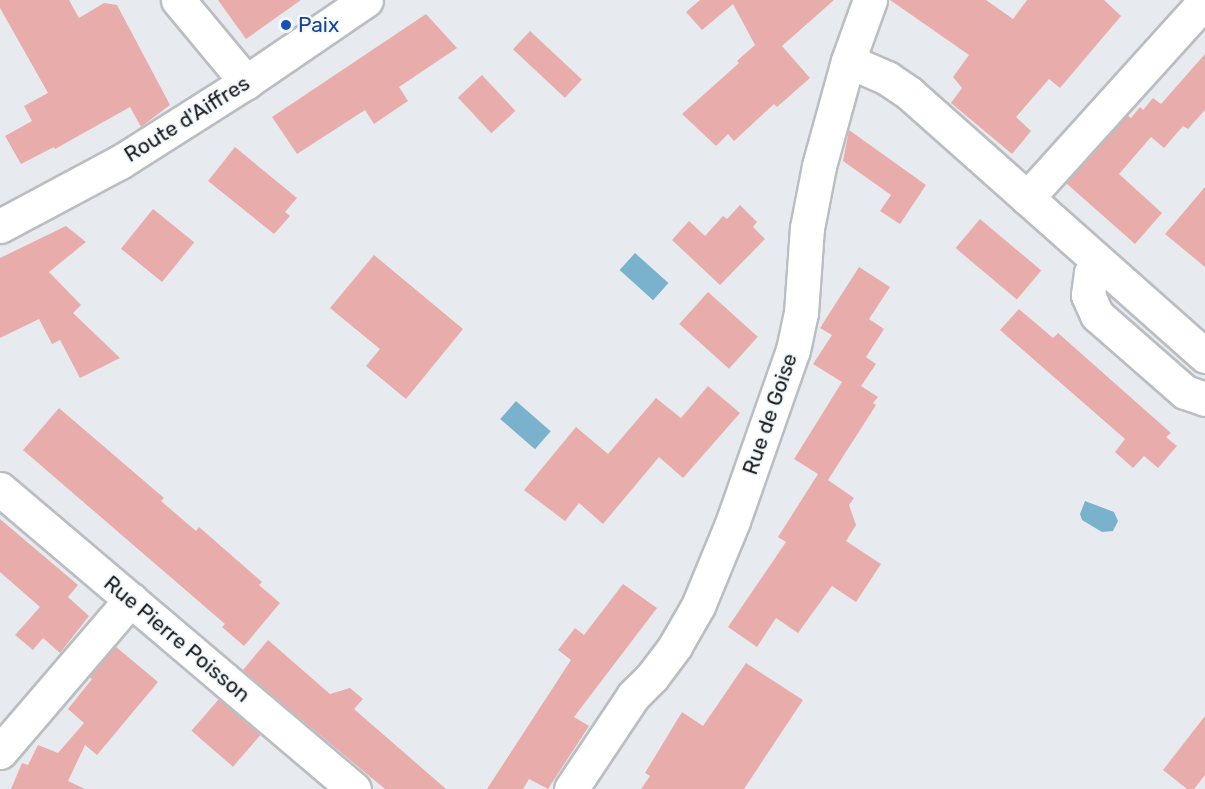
<!DOCTYPE html>
<html>
<head>
<meta charset="utf-8">
<style>
  body { margin:0 }
  #map { position:relative; width:1205px; height:789px; overflow:hidden; background:#e7ebf0; font-family:Rubik,sans-serif }
  div>[style] { position:absolute }
  [style*='--x'] { left:calc(var(--x)*1px); top:calc(var(--y)*1px); width:calc(var(--w)*1px); rotate:calc(var(--a)*1deg) }
  .water>* { inset:0; background:#7ab2cd; transform-origin:0 0 }
  .building>* { inset:0; background:#e8adaa; transform-origin:0 0 }
  .roads { filter:drop-shadow(2px 0 #babec2) drop-shadow(-2px 0 #babec2) drop-shadow(0 2px #babec2) drop-shadow(0 -2px #babec2) }
  .street>* { height:33px; margin:-16.5px; padding:0 16.5px; transform-origin:16.5px; border-radius:16.5px; background:#fff }
  .secondary>* { height:33px; margin:-16.5px; padding:0 16.5px; transform-origin:16.5px; border-radius:16.5px; background:#fff }
  .dots>* { width:16px; height:16px; translate:-50% -50%; box-sizing:border-box; border:3px solid #f4f9fd; border-radius:50% }
  span { translate:-50% -50%; white-space:nowrap; text-align:center; line-height:1.15; -webkit-text-stroke:4.5px #f4f9fd; paint-order:stroke }
  .transit-label { font-size:21px; color:#164399 }
  .left { translate:0 -50%; text-align:left }
  .street-label { font-size:21px; color:#161819 }
</style>
</head>
<body>
<div id="map">
  <div class="water">
    <div style="left:635px;top:253px;width:45px;height:23px;rotate:42deg"></div>
    <div style="left:516px;top:401px;width:46px;height:24px;rotate:41deg"></div>
    <div style="clip-path:polygon(1085px 501px,1114px 512px,1118px 521px,1113px 531px,1102px 532px,1082px 520px,1080px 514px)"></div>
  </div>
  <div class="building">
    <div style="clip-path:polygon(0 0,69px 0,79px 18px,104px 3px,117px 5px,170px 105px,141px 127px,130px 107px,55px 149px,54px 147px,21px 164px,5px 136px,32px 121px,24px 106px,48px 93px,0 8px)"></div>
    <div style="clip-path:polygon(218px 0,301px 0,246px 39px)"></div>
    <div style="clip-path:polygon(700px 0,834px 0,782px 46px,810px 78px,777px 107px,774px 104px,734px 141px,728px 134px,716px 146px,682px 114px,739px 63px,737px 61px,755px 45px,733px 4px,702px 30px,686px 12px)"></div>
    <div style="clip-path:polygon(890px 0,986px 0,1013px 19px,1027px 0,1104px 0,1121px 16px,1060px 88px,1049px 79px,1016px 117px,1031px 131px,1012px 154px,951px 103px,962px 88px,953px 77px,969px 55px)"></div>
    <div style="clip-path:polygon(426px 14px,457px 48px,399px 87px,408px 101px,374px 124px,365px 110px,297px 154px,272px 117px)"></div>
    <div style="left:530px;top:31px;width:71px;height:25px;rotate:43deg"></div>
    <div style="clip-path:polygon(1205px 54px,1205px 110px,1188px 129px,1183px 126px,1164px 148px,1151px 137px,1119px 174px,1162px 213px,1135px 244px,1066px 183px,1127px 115px,1131px 118px,1140px 107px,1143px 110px,1153px 98px,1161px 104px)"></div>
    <div style="left:482px;top:75px;width:49px;height:33px;rotate:47deg"></div>
    <div style="clip-path:polygon(849px 130px,926px 185px,900px 224px,880px 211px,891px 195px,843px 161px)"></div>
    <div style="clip-path:polygon(235px 147px,297px 198px,285px 212px,290px 216px,274px 234px,208px 181px)"></div>
    <div style="clip-path:polygon(1205px 187px,1205px 267px,1165px 234px)"></div>
    <div style="clip-path:polygon(740px 205px,757px 222px,753px 227px,765px 239px,720px 285px,672px 240px,689px 221px,705px 236px,723px 216px,727px 219px)"></div>
    <div style="left:153px;top:209px;width:53px;height:51px;rotate:39deg"></div>
    <div style="left:980px;top:219px;width:80px;height:38px;rotate:40deg"></div>
    <div style="clip-path:polygon(66px 226px,86px 242px,49px 272px,81px 305px,73px 313px,120px 358px,80px 378px,60px 340px,52px 344px,39px 319px,0 338px,0 258px)"></div>
    <div style="clip-path:polygon(374px 255px,463px 329px,406px 399px,366px 366px,380px 349px,330px 308px)"></div>
    <div style="clip-path:polygon(859px 267px,890px 287px,869px 319px,884px 329px,866px 357px,876px 364px,861px 386px,878px 397px,873px 403px,876px 405px,828px 480px,854px 498px,849px 505px,856px 525px,846px 541px,881px 564px,856px 602px,832px 586px,798px 633px,776px 618px,757px 647px,728px 627px,786px 542px,778px 537px,818px 474px,794px 459px,842px 382px,813px 364px,832px 335px,820px 328px)"></div>
    <div style="left:708px;top:292px;width:67px;height:43px;rotate:42deg"></div>
    <div style="clip-path:polygon(1019px 309px,1053px 338px,1058px 333px,1171px 433px,1166px 437px,1177px 446px,1158px 468px,1144px 456px,1133px 468px,1115px 452px,1125px 439px,1000px 330px)"></div>
    <div style="clip-path:polygon(708px 386px,740px 413px,683px 478px,659px 457px,603px 524px,579px 503px,565px 521px,524px 490px,576px 427px,608px 454px,656px 398px,681px 418px)"></div>
    <div style="clip-path:polygon(59px 408px,164px 498px,161px 501px,196px 531px,199px 527px,262px 582px,259px 585px,280px 603px,244px 646px,222px 627px,225px 624px,23px 450px)"></div>
    <div style="clip-path:polygon(0 519px,78px 585px,68px 597px,89px 616px,60px 653px,43px 638px,33px 650px,15px 635px,40px 607px,0 572px)"></div>
    <div style="clip-path:polygon(623px 584px,657px 608px,574px 717px,589px 726px,548px 789px,529px 779px,523px 789px,487px 789px,571px 660px,558px 650px,575px 628px,584px 635px)"></div>
    <div style="clip-path:polygon(268px 640px,330px 694px,350px 688px,363px 699px,354px 709px,446px 789px,385px 789px,285px 706px,243px 670px)"></div>
    <div style="clip-path:polygon(115px 646px,158px 682px,97px 755px,85px 745px,68px 781px,85px 789px,11px 789px,22px 763px,28px 765px,38px 745px,58px 753px,84px 723px,68px 709px,92px 679px,89px 677px)"></div>
    <div style="clip-path:polygon(746px 663px,803px 700px,744px 789px,641px 789px,650px 776px,645px 773px,682px 712px,703px 726px)"></div>
    <div style="left:219px;top:699px;width:55px;height:42px;rotate:41deg"></div>
    <div style="clip-path:polygon(1205px 716px,1205px 775px,1194px 789px,1187px 789px,1163px 770px)"></div>
  </div>
  <div class="roads">
    <div class="street">
      <div style="--x:178;--y:0;--w:107;--a:50.3"></div>
      <div style="--x:848;--y:61;--w:43;--a:23.6"></div>
      <div style="--x:887;--y:78;--w:27;--a:34"></div>
      <div style="--x:909;--y:93;--w:396;--a:41.6"></div>
      <div style="--x:1027;--y:198;--w:264;--a:-47.9"></div>
      <div style="--x:1099;--y:263;--w:13;--a:129"></div>
      <div style="--x:1091;--y:273;--w:22;--a:98"></div>
      <div style="--x:1088;--y:295;--w:22;--a:66"></div>
      <div style="--x:1097;--y:315;--w:117;--a:41.2"></div>
      <div style="--x:1185;--y:392;--w:21;--a:19"></div>
      <div style="--x:0;--y:489;--w:464;--a:40.3"></div>
      <div style="--x:0;--y:752;--w:201;--a:-49.4"></div>
      <div style="--x:571;--y:789;--w:112;--a:-56.3"></div>
      <div style="--x:633;--y:696;--w:27;--a:-45"></div>
      <div style="--x:652;--y:677;--w:39;--a:-53"></div>
      <div style="--x:675;--y:646;--w:46;--a:-60.1"></div>
      <div style="--x:698;--y:606;--w:92;--a:-67.6"></div>
      <div style="--x:733;--y:521;--w:181;--a:-70.7"></div>
      <div style="--x:793;--y:350;--w:38;--a:-78"></div>
      <div style="--x:801;--y:313;--w:85;--a:-86"></div>
      <div style="--x:807;--y:228;--w:63;--a:-79"></div>
      <div style="--x:819;--y:166;--w:109;--a:-74.6"></div>
      <div style="--x:848;--y:61;--w:65;--a:-70.2"></div>
    </div>
    <div class="secondary">
      <div style="--x:0;--y:226;--w:136;--a:-28.1"></div>
      <div style="--x:120;--y:162;--w:149;--a:-32.4"></div>
      <div style="--x:246;--y:82;--w:145;--a:-34.3"></div>
    </div>
  </div>
  <div class="dots">
    <div style="left:286px;top:25px;background:#1a4fb4"></div>
  </div>
  <div class="transit-label">
    <span class="left" style="left:298px;top:25px">Paix</span>
  </div>
  <div class="street-label">
    <span style="left:187px;top:119px;rotate:-32deg">Route d'Aiffres</span>
    <span style="left:770px;top:414px;rotate:-71deg">Rue de Goise</span>
    <span style="left:177px;top:639px;rotate:40deg">Rue Pierre Poisson</span>
  </div>
</div>
</body>
</html>
